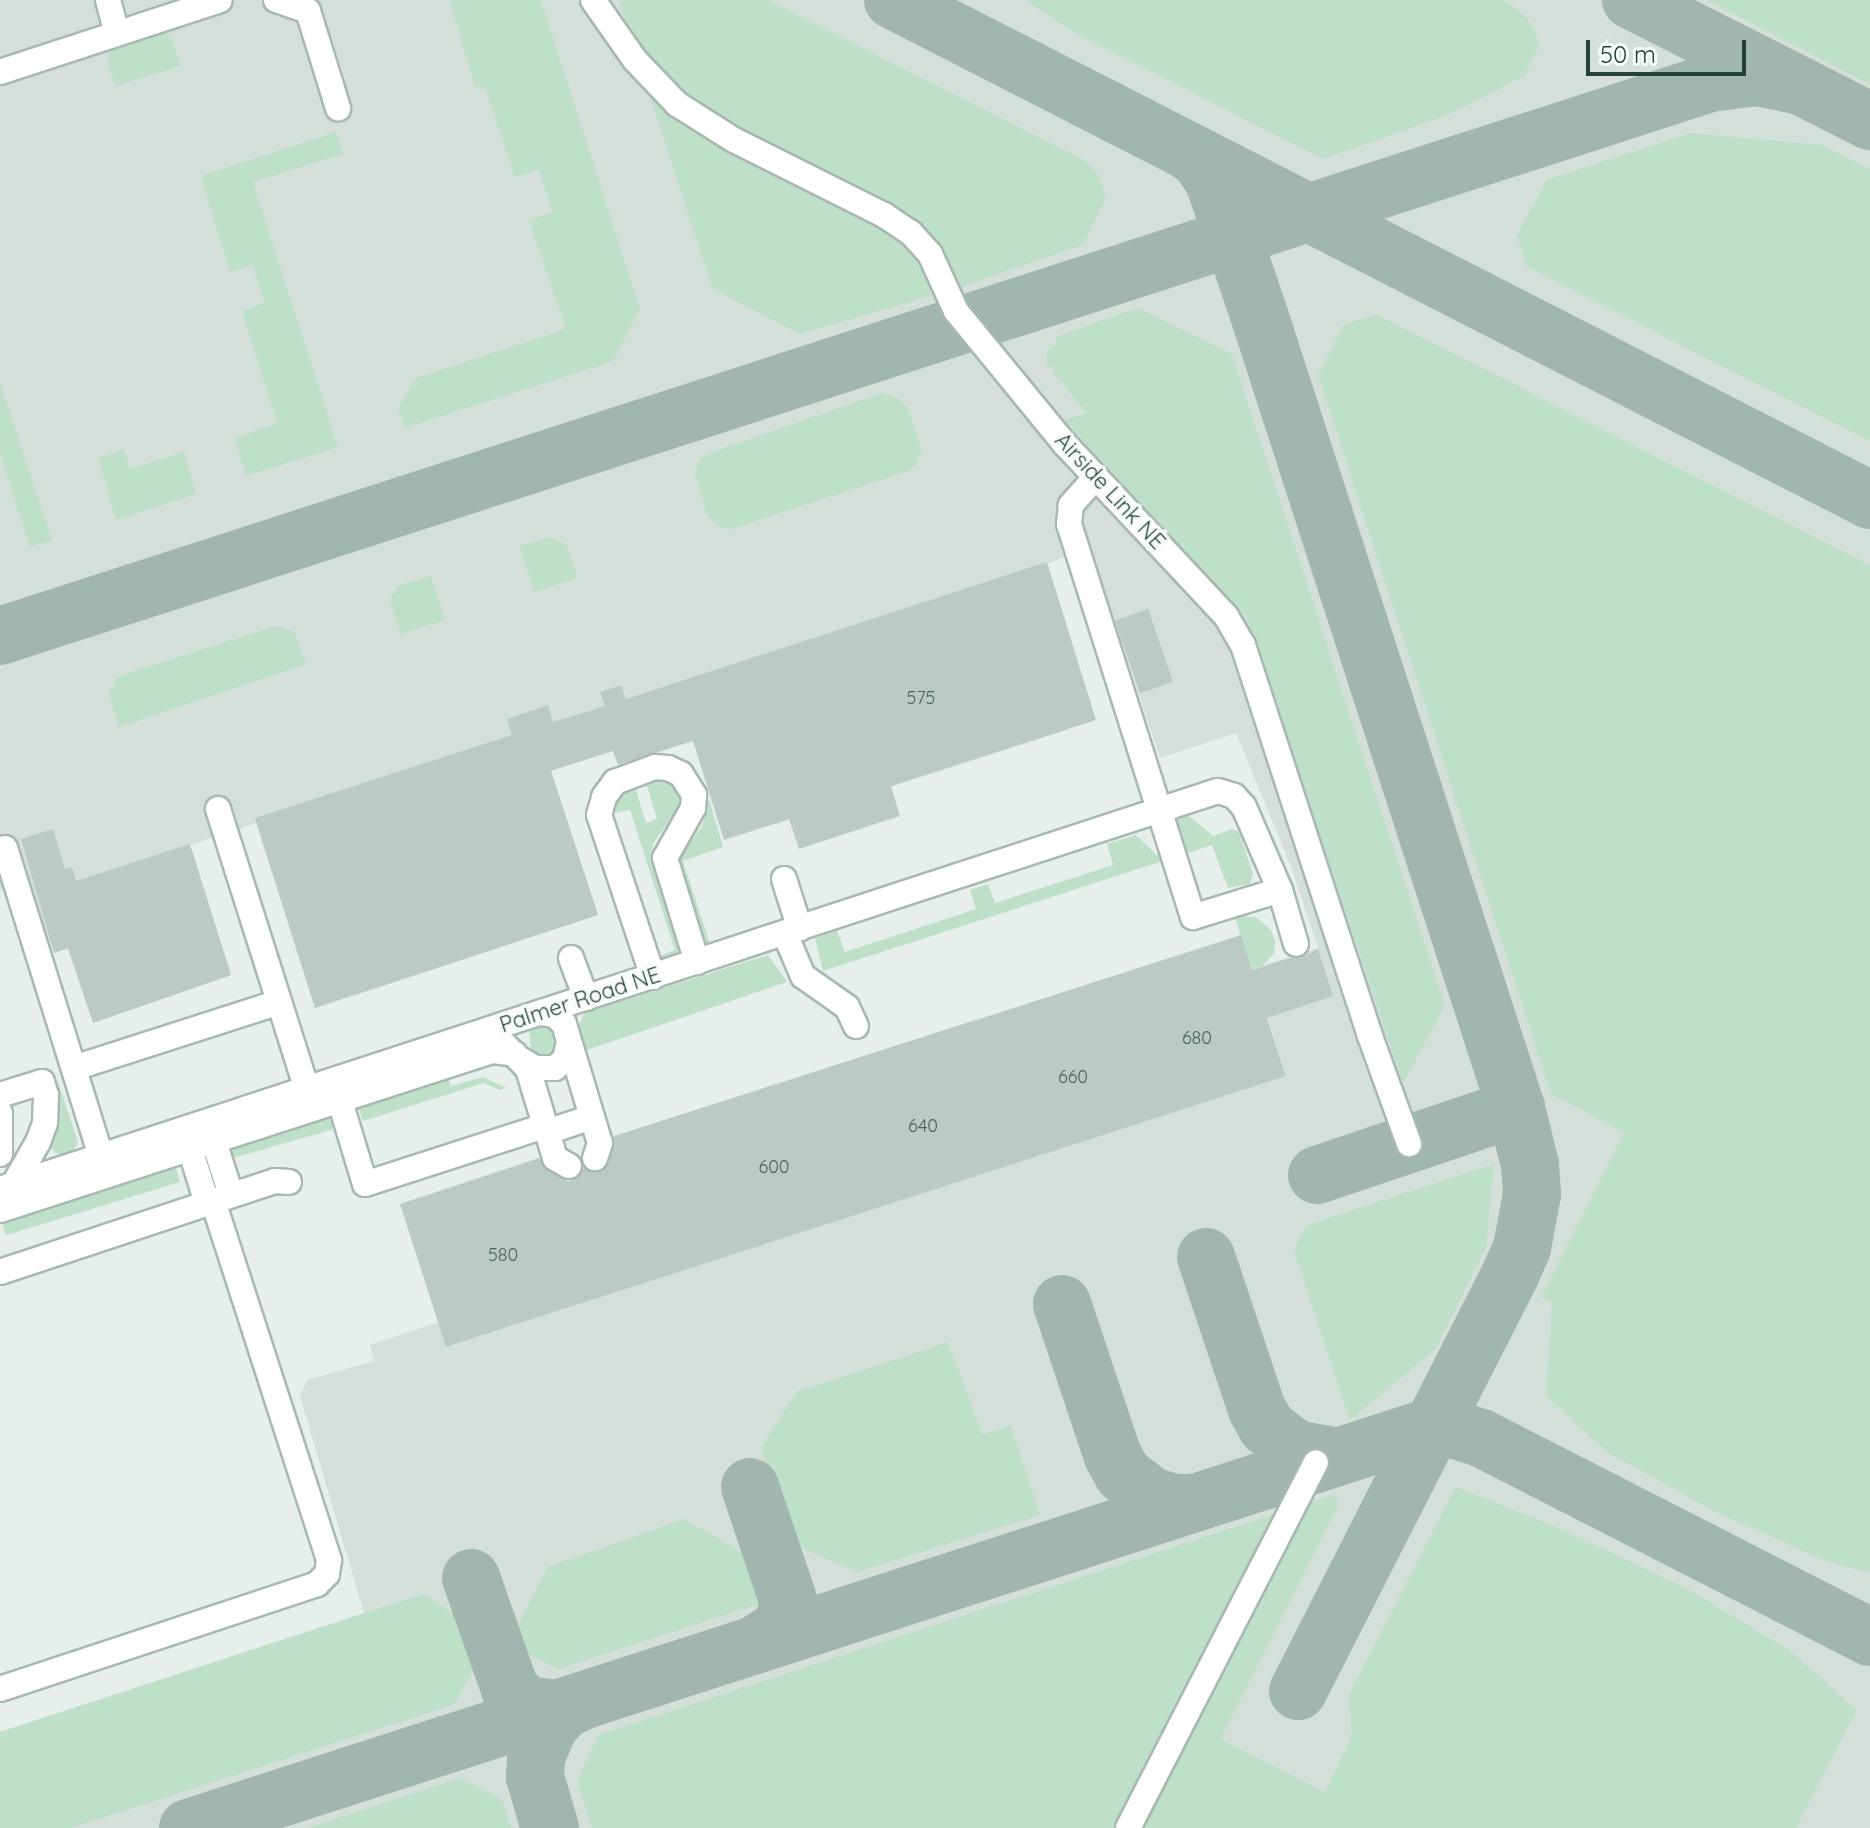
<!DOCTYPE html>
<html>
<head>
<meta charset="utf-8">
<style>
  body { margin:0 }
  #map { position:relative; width:1870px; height:1828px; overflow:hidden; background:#e6efeb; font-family:Quicksand,sans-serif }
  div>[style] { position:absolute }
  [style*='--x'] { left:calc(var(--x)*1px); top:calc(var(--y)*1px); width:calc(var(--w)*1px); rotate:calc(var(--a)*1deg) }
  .built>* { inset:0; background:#d4dfda }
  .green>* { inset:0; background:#bfe0c8; transform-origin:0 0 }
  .taxiway>* { height:58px; margin:-29px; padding:0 29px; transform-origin:29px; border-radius:29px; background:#a2b6b0 }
  .building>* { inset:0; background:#bbcac4; transform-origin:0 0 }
  .roads { filter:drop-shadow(2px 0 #a8b8b2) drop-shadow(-2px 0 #a8b8b2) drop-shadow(0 2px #a8b8b2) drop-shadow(0 -2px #a8b8b2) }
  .minor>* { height:24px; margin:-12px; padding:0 12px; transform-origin:12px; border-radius:12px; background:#fff }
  span { translate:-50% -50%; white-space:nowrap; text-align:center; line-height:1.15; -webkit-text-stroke:7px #f7fbf9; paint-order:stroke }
  .number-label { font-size:18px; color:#4a645c }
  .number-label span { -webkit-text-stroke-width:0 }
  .street-label { font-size:22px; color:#24423a }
  .scale { position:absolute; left:1586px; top:40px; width:160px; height:36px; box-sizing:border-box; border:4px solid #24423a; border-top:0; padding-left:10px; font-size:24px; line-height:28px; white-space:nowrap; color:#24423a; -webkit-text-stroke:6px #f7fbf9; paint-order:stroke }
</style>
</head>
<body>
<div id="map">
  <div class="built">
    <div style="clip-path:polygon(0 0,1870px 0,1870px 1828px,0 1828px,0 1732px,364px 1613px,300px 1396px,307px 1380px,374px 1361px,370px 1345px,439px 1322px,447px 1347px,1286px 1075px,1252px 969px,1318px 948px,1292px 869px,1236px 733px,1160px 758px,1090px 548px,1017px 574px,1067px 730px,776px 824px,727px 667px,626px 699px,620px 685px,600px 692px,605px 706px,553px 722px,547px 705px,526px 779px,551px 771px,598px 915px,315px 1008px,256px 823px,190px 845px,231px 975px,93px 1023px,68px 949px,54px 953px,28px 881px,0 890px)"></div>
  </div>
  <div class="green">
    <div style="clip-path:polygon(449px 0,541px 0,640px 309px,614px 361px,404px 428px,398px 409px,416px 378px,566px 329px,529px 220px,553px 212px,539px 170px,515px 177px,486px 90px,475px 86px)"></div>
    <div style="clip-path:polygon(619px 0,769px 0,1084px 160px,1097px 173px,1106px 197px,1083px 245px,958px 288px,941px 248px,912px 217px,727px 121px,688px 96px,647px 56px,629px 31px)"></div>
    <div style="clip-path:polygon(1025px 0,1504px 0,1525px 16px,1535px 30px,1539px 47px,1525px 75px,1492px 93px,1445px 116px,1324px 159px,1078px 35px)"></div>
    <div style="clip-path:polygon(1706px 0,1870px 0,1870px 84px)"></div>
    <div style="clip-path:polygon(165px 33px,171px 38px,181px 66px,115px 86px,107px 60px,111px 50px)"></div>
    <div style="clip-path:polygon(651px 99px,692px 130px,742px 158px,888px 231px,917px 259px,934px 295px,800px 334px,712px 288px)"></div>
    <div style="clip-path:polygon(336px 132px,343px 154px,253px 182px,338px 447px,246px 476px,235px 438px,277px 423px,242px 311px,265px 303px,252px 265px,230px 272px,201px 176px)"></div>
    <div style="clip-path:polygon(1691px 133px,1822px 145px,1870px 169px,1870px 441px,1527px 267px,1517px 236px,1546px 180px)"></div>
    <div style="clip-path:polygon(1137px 308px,1232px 354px,1445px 1006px,1403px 1083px,1247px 618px,1064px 420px,1087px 413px,1055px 375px,1053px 365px,1047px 367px,1046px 353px,1057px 342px,1056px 337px)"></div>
    <div style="clip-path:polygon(1375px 314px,1870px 565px,1870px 1573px,1828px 1562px,1718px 1513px,1607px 1452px,1546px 1396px,1552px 1303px,1541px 1297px,1624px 1133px,1551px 1094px,1318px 375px,1343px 325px)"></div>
    <div style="clip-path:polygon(0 383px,52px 540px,30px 547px,0 454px)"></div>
    <div style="clip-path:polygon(882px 393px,898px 398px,907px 407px,922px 449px,916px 465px,908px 471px,732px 529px,722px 528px,708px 517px,695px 475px,700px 459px,707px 454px)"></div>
    <div style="clip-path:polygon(124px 449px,130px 469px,184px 452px,196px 494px,116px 520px,98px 458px)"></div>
    <div style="clip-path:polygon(548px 537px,566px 544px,578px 578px,534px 592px,520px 546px)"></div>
    <div style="clip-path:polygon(431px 576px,445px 620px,401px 634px,390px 602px,392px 595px,400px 585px)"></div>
    <div style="clip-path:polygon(276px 626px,294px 631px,307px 664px,119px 727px,109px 695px,116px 679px,122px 675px)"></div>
    <div style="clip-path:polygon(652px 777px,670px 783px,679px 796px,679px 805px,653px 844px,651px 856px,680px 949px,677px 954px,662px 960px,660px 956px,675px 950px,630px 810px,613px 813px,622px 792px,634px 783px,646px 823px,657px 819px,645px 779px)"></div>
    <div style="clip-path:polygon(709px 799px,723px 847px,683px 861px,710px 944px,707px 945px,678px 860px,702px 826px)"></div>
    <div style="clip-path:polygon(1188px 815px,1213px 836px,1232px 829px,1239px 832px,1253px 874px,1250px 884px,1228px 888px,1212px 845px,1185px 854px,1175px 821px)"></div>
    <div style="clip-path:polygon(1136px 835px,1163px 861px,823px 971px,815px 938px,837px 931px,845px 952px,976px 909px,970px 890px,988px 884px,995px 903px,1113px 865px,1107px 844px)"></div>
    <div style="clip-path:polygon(1238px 916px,1256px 917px,1271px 930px,1275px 941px,1274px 953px,1263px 966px,1252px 969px,1235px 918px)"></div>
    <div style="clip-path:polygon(768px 955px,787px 982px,587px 1050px,578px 1027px,584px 1013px)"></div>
    <div style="clip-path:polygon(547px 1025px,557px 1035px,558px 1057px,532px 1058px,529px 1030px)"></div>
    <div style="clip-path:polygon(447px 1074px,451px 1086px,483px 1077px,506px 1088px,499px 1090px,484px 1083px,363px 1121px,356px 1103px)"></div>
    <div style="clip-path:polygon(57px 1079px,78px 1142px,73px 1151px,62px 1155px,54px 1152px,49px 1140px,60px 1103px)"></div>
    <div style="left:331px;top:1107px;width:22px;height:116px;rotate:74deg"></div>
    <div style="left:174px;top:1162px;width:21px;height:182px;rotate:73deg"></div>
    <div style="clip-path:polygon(1494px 1164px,1486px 1247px,1435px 1350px,1350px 1420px,1294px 1250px,1307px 1225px)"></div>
    <div style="clip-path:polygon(948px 1342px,983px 1435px,1011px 1425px,1040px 1515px,857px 1572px,795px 1545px,761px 1448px,796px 1392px)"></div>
    <div style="clip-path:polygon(1456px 1487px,1561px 1529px,1686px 1588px,1788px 1649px,1857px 1710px,1796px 1828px,592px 1828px,577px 1781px,598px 1735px,1333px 1495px,1337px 1497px,1338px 1506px,1221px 1739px,1325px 1792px,1352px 1736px,1348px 1696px)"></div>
    <div style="clip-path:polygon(684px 1519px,747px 1555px,762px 1603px,558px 1669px,523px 1652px,516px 1630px,548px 1567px)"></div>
    <div style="clip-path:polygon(423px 1594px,459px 1617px,475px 1666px,455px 1704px,71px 1828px,0 1828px,0 1732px)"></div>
    <div style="clip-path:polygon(461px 1778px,502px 1799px,511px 1828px,307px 1828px)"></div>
  </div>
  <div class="taxiway">
    <div style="--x:893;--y:0;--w:1098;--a:27.1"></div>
    <div style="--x:1631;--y:0;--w:268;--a:26.9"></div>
    <div style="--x:1188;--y:151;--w:15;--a:37"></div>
    <div style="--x:1200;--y:160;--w:25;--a:56"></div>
    <div style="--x:1214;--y:181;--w:157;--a:71.4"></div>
    <div style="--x:1264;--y:330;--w:818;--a:72.05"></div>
    <div style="--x:1516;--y:1108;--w:59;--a:76.2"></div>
    <div style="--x:1530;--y:1165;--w:29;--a:86"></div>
    <div style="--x:1532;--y:1194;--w:55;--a:100.5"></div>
    <div style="--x:1522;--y:1248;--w:30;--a:114"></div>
    <div style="--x:1510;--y:1275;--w:467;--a:117"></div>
    <div style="--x:0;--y:636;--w:1797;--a:-17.92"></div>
    <div style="--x:1710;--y:83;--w:47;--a:-7.3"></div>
    <div style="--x:1757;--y:77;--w:45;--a:11.6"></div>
    <div style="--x:1317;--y:1175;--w:210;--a:-18.6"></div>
    <div style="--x:1206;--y:1257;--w:160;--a:71.5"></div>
    <div style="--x:1257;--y:1409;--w:21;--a:61"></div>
    <div style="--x:1267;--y:1427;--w:36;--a:38"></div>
    <div style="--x:1295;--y:1449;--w:40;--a:10"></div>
    <div style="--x:1062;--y:1304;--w:160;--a:71.5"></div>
    <div style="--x:1113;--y:1456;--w:21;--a:61"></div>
    <div style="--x:1123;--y:1474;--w:36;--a:38"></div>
    <div style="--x:1151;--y:1496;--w:24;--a:17"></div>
    <div style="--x:1174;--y:1503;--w:16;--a:0"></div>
    <div style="--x:750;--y:1487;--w:119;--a:71.4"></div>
    <div style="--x:788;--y:1600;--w:21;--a:98"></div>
    <div style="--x:785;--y:1621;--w:10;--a:127"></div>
    <div style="--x:779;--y:1629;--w:30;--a:147"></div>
    <div style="--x:471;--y:1578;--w:118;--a:70.6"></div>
    <div style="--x:510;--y:1689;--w:23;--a:45"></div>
    <div style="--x:526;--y:1705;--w:31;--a:7"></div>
    <div style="--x:188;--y:1828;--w:1302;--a:-17.89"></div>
    <div style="--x:1427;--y:1428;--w:22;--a:0"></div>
    <div style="--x:1449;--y:1428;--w:34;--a:17"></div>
    <div style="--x:1481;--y:1438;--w:437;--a:27.1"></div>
    <div style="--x:550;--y:1828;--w:53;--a:-106.4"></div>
    <div style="--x:535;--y:1777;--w:20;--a:-87"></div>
    <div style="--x:536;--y:1757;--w:34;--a:-67"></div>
    <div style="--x:549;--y:1726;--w:22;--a:-47"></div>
    <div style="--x:564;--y:1710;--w:20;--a:-27"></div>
  </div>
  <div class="building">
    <div style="clip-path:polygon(1047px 562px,1096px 720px,891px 786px,900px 816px,799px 849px,789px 819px,724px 840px,693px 741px,618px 765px,613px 751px,551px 771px,598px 915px,315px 1008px,255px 818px,512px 735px,507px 719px,548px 705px,553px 722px,605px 706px,600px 692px,621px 685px,626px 699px)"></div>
    <div style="left:1148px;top:609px;width:77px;height:35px;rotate:71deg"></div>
    <div style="clip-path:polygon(53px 829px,65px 869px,72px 867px,76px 881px,190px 844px,231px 975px,93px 1023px,68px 948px,54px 953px,21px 839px)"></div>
    <div style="clip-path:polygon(1241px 935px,1252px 970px,1290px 958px,1301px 958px,1318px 949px,1333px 996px,1267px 1018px,1286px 1076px,446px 1347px,400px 1204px,539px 1158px,548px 1171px,568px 1181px,577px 1178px,584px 1168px,599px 1172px,609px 1163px,614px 1136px)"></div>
  </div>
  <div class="roads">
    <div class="minor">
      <div style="--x:108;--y:0;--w:35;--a:75"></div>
      <div style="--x:276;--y:0;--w:34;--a:19"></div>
      <div style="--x:308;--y:11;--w:102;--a:72.8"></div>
      <div style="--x:593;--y:0;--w:73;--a:55"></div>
      <div style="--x:635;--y:60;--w:61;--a:46.3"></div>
      <div style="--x:677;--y:104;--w:67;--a:32.3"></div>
      <div style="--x:734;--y:140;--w:168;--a:26.6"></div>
      <div style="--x:884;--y:215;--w:32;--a:34"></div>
      <div style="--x:911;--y:233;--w:28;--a:48"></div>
      <div style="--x:930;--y:254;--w:63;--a:65.5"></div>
      <div style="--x:956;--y:311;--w:171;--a:50.7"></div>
      <div style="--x:1064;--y:443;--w:237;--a:46.9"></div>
      <div style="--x:1226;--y:616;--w:34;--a:60"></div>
      <div style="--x:1243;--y:645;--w:411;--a:72"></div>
      <div style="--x:1370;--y:1036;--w:115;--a:70.1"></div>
      <div style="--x:0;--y:72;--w:231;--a:-18.1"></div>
      <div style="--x:1096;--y:477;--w:38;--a:132"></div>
      <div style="--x:1071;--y:505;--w:19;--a:96"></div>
      <div style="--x:1069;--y:524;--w:412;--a:72.5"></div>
      <div style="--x:1193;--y:917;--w:91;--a:-17.2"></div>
      <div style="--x:218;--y:809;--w:295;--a:72.4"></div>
      <div style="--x:5;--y:848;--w:323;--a:72.7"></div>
      <div style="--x:784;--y:879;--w:52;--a:72.3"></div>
      <div style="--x:785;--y:934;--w:46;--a:66.8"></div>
      <div style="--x:803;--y:976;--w:54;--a:35.2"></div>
      <div style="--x:847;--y:1007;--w:21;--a:65"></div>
      <div style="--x:571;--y:958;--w:43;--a:69.4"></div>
      <div style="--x:653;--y:977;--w:171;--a:-108.4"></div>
      <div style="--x:599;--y:815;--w:19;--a:-74"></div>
      <div style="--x:604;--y:797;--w:19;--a:-54"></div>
      <div style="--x:615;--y:782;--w:43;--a:-20.6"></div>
      <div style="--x:655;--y:767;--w:13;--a:4"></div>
      <div style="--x:668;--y:768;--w:14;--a:25"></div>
      <div style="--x:681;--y:774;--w:25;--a:58"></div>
      <div style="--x:694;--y:795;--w:13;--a:94"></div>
      <div style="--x:693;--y:808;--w:57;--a:119.2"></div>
      <div style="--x:665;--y:858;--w:109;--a:72.9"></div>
      <div style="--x:541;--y:1013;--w:14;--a:8"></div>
      <div style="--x:555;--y:1015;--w:13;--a:45"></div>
      <div style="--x:564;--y:1024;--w:124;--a:73.2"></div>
      <div style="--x:600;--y:1143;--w:16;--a:108"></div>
      <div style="--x:504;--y:1044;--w:35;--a:46"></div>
      <div style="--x:528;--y:1069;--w:93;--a:73.1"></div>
      <div style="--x:555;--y:1158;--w:16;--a:30"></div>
      <div style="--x:520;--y:1059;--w:17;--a:31"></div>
      <div style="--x:535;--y:1068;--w:20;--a:0"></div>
      <div style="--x:555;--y:1068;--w:13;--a:-42"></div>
      <div style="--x:565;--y:1059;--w:17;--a:-77"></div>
      <div style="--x:74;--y:1068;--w:215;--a:-17.8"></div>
      <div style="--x:336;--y:1088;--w:100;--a:73.2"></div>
      <div style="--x:365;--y:1184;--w:189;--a:-17.9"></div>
      <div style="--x:0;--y:1095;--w:44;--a:-17.2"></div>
      <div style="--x:42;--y:1082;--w:14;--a:73"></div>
      <div style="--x:46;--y:1095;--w:28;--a:92"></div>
      <div style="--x:45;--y:1123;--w:20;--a:110"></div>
      <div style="--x:38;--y:1142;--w:48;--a:119.7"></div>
      <div style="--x:0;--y:1113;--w:41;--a:90"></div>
      <div style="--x:210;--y:1129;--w:69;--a:72.3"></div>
      <div style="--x:547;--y:1132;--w:47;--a:-18.4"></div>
      <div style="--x:186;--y:1136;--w:70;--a:72.6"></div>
      <div style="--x:0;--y:1189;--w:1281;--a:-18.1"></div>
      <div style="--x:1218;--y:791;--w:17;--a:17"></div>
      <div style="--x:1234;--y:796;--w:15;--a:48"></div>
      <div style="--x:1244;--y:807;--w:90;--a:66.6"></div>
      <div style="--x:1280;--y:890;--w:56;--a:73.5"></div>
      <div style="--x:0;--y:1210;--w:517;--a:-17.91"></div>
      <div style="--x:492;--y:1051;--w:23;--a:7"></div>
      <div style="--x:0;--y:1272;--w:290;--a:-18.3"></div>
      <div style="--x:275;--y:1181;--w:14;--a:4"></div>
      <div style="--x:0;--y:1689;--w:334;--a:-18.3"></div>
      <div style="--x:317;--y:1584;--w:14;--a:-45"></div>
      <div style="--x:327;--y:1574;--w:14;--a:-82"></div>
      <div style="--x:329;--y:1560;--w:377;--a:-107.9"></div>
      <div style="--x:1128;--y:1828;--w:411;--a:-62.8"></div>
    </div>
  </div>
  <div class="number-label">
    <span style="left:921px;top:698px">575</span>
    <span style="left:1197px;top:1038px">680</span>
    <span style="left:1073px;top:1077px">660</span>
    <span style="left:923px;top:1126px">640</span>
    <span style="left:774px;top:1167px">600</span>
    <span style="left:503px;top:1255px">580</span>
  </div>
  <div class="street-label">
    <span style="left:1110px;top:491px;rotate:47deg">Airside Link NE</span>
    <span style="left:580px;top:1000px;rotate:-18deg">Palmer Road NE</span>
  </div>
  <div class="scale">50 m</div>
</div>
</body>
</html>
